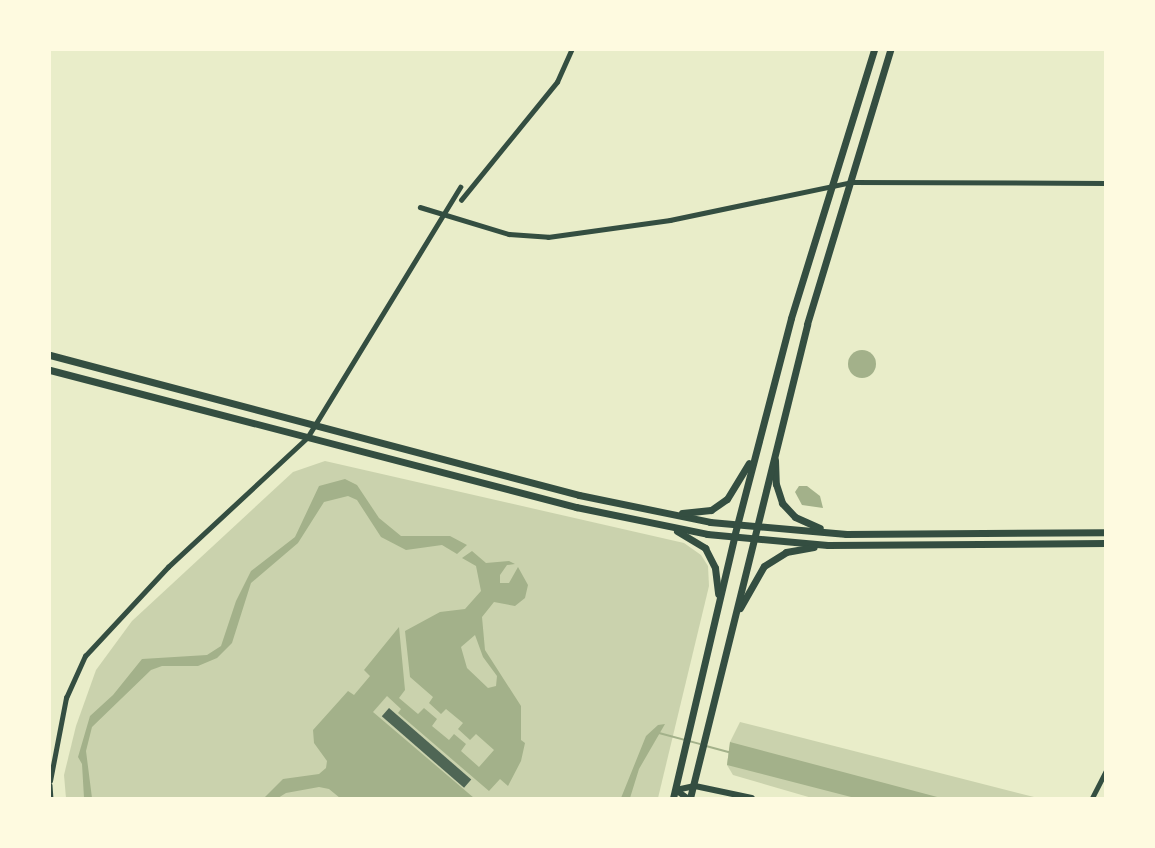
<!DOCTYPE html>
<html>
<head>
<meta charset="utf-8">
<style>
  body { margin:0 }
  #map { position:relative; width:1155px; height:848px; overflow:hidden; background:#e9edc9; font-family:Overpass,sans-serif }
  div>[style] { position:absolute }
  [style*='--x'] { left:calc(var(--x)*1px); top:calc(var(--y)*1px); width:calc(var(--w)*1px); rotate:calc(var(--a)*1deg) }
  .green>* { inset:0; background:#cad2ad }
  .water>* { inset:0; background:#a3b18a }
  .round { border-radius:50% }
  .stream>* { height:2px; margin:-1px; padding:0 1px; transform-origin:1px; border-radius:1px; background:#a3b18a }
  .building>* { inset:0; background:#4f6655; transform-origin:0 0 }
  .minor>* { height:4.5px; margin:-2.25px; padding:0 2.25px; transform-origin:2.25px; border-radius:2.25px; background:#344e41 }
  .tertiary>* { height:6px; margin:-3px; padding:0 3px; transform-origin:3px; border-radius:3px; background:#344e41 }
  .secondary>* { height:7px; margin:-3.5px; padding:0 3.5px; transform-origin:3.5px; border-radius:3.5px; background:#344e41 }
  span { translate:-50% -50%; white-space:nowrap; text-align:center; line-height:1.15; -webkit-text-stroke:5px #fefae0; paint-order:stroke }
  .frame { position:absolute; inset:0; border:51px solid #fefae0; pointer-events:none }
</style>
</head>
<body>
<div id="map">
  <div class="green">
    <div style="clip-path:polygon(325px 461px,684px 543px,701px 555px,708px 566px,709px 586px,658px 798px,66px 798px,64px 775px,76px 726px,96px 670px,132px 621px,293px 472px)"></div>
    <div style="clip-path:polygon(740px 722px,1038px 798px,812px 798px,733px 775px,727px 765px,730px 742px)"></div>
  </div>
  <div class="water">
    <div class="round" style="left:848px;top:350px;width:28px;height:28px"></div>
    <div style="clip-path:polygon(345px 479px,357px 485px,379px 518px,401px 536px,450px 536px,467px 545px,457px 554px,442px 545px,406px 550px,381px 537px,357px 500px,348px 496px,324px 502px,298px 543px,251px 583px,232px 643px,217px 658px,198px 666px,162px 666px,151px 670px,92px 727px,86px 751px,92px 798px,84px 798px,82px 764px,78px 757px,90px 716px,113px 695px,142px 659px,207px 655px,221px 646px,236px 601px,251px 571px,295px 537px,319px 486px)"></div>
    <div style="clip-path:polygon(799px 486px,807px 486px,820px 496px,823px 508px,802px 505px,795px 492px)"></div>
    <div style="clip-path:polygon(evenodd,472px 551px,486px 563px,509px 561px,515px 564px,507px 565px,500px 575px,500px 583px,509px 583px,518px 567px,528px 585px,525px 598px,515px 606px,494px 602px,482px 617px,485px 650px,521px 706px,521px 740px,525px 743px,521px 761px,508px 786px,500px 779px,489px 791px,398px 713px,401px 709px,387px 696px,373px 712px,474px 798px,340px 798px,329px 789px,319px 787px,286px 793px,278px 798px,264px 798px,283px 779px,319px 774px,326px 768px,327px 761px,314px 743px,313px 730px,348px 691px,354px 695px,370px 676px,364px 670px,399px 627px,405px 690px,399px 698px,418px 714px,424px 708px,437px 719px,432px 726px,449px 740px,454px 734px,466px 744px,461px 751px,479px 767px,494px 750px,476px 734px,470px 740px,458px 729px,463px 723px,446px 709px,441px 714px,429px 703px,433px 697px,410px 677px,405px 631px,440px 612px,465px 609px,481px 591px,476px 566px,462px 558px,472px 551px,475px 635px,483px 657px,497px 676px,496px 686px,488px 688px,467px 668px,461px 647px,475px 635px)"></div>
    <div style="clip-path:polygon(665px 724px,639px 769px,630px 798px,621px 798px,646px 736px,658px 725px)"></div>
    <div style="clip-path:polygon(730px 742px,941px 798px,855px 798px,727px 765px)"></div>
  </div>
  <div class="stream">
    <div style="--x:659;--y:733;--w:42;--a:15"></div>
    <div style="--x:706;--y:746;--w:24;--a:15"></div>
  </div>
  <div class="building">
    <div style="left:389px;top:708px;width:109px;height:11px;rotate:41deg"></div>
  </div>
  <div class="minor">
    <div style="--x:461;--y:200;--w:152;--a:-50.9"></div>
    <div style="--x:557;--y:82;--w:35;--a:-66"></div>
    <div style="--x:420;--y:207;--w:93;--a:16.9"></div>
    <div style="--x:509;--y:234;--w:39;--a:4"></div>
    <div style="--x:548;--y:237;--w:123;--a:-7.9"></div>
    <div style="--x:670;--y:220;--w:186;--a:-11.8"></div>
    <div style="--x:852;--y:182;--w:254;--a:0.2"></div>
    <div style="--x:50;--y:781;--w:85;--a:-79.1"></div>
    <div style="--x:66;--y:698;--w:46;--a:-65.7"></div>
    <div style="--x:85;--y:656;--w:122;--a:-47"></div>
    <div style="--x:168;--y:567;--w:190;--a:-42.9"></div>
    <div style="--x:307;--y:438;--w:294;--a:-58.6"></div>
    <div style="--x:50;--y:785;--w:13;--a:86"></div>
    <div style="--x:1092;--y:798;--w:31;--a:-63"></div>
  </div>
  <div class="tertiary">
    <div style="--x:676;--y:790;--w:19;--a:-12"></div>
    <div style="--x:695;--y:786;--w:58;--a:11.9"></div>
    <div style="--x:676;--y:790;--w:14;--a:36"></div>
  </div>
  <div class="secondary">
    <div style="--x:50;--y:355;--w:547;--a:14.82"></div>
    <div style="--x:579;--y:495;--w:134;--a:11.6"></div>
    <div style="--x:710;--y:522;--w:137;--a:5"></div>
    <div style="--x:846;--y:534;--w:260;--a:-0.4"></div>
    <div style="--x:50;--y:370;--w:544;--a:14.6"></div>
    <div style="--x:576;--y:507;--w:134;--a:11.6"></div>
    <div style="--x:707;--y:534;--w:121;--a:5.2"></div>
    <div style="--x:828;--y:545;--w:278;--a:-0.4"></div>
    <div style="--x:775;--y:460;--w:24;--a:88"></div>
    <div style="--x:776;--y:484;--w:20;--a:72"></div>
    <div style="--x:782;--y:503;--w:19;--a:47"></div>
    <div style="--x:795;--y:517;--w:27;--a:24"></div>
    <div style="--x:682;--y:513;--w:29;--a:-6"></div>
    <div style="--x:711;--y:510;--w:19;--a:-35"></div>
    <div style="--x:727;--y:499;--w:42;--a:-58.6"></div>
    <div style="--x:677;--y:531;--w:33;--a:31"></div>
    <div style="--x:705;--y:548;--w:22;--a:63"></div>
    <div style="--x:715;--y:568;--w:26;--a:83"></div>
    <div style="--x:740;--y:608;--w:48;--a:-60.3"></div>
    <div style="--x:764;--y:566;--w:26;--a:-32"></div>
    <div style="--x:786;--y:552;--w:28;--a:-10"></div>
    <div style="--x:673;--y:798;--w:268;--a:-76.8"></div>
    <div style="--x:734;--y:537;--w:226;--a:-75.4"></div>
    <div style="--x:791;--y:318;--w:281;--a:-72.8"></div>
    <div style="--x:690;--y:798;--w:488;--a:-76.1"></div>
    <div style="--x:807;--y:324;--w:286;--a:-73.1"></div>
  </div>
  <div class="frame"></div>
</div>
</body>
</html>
